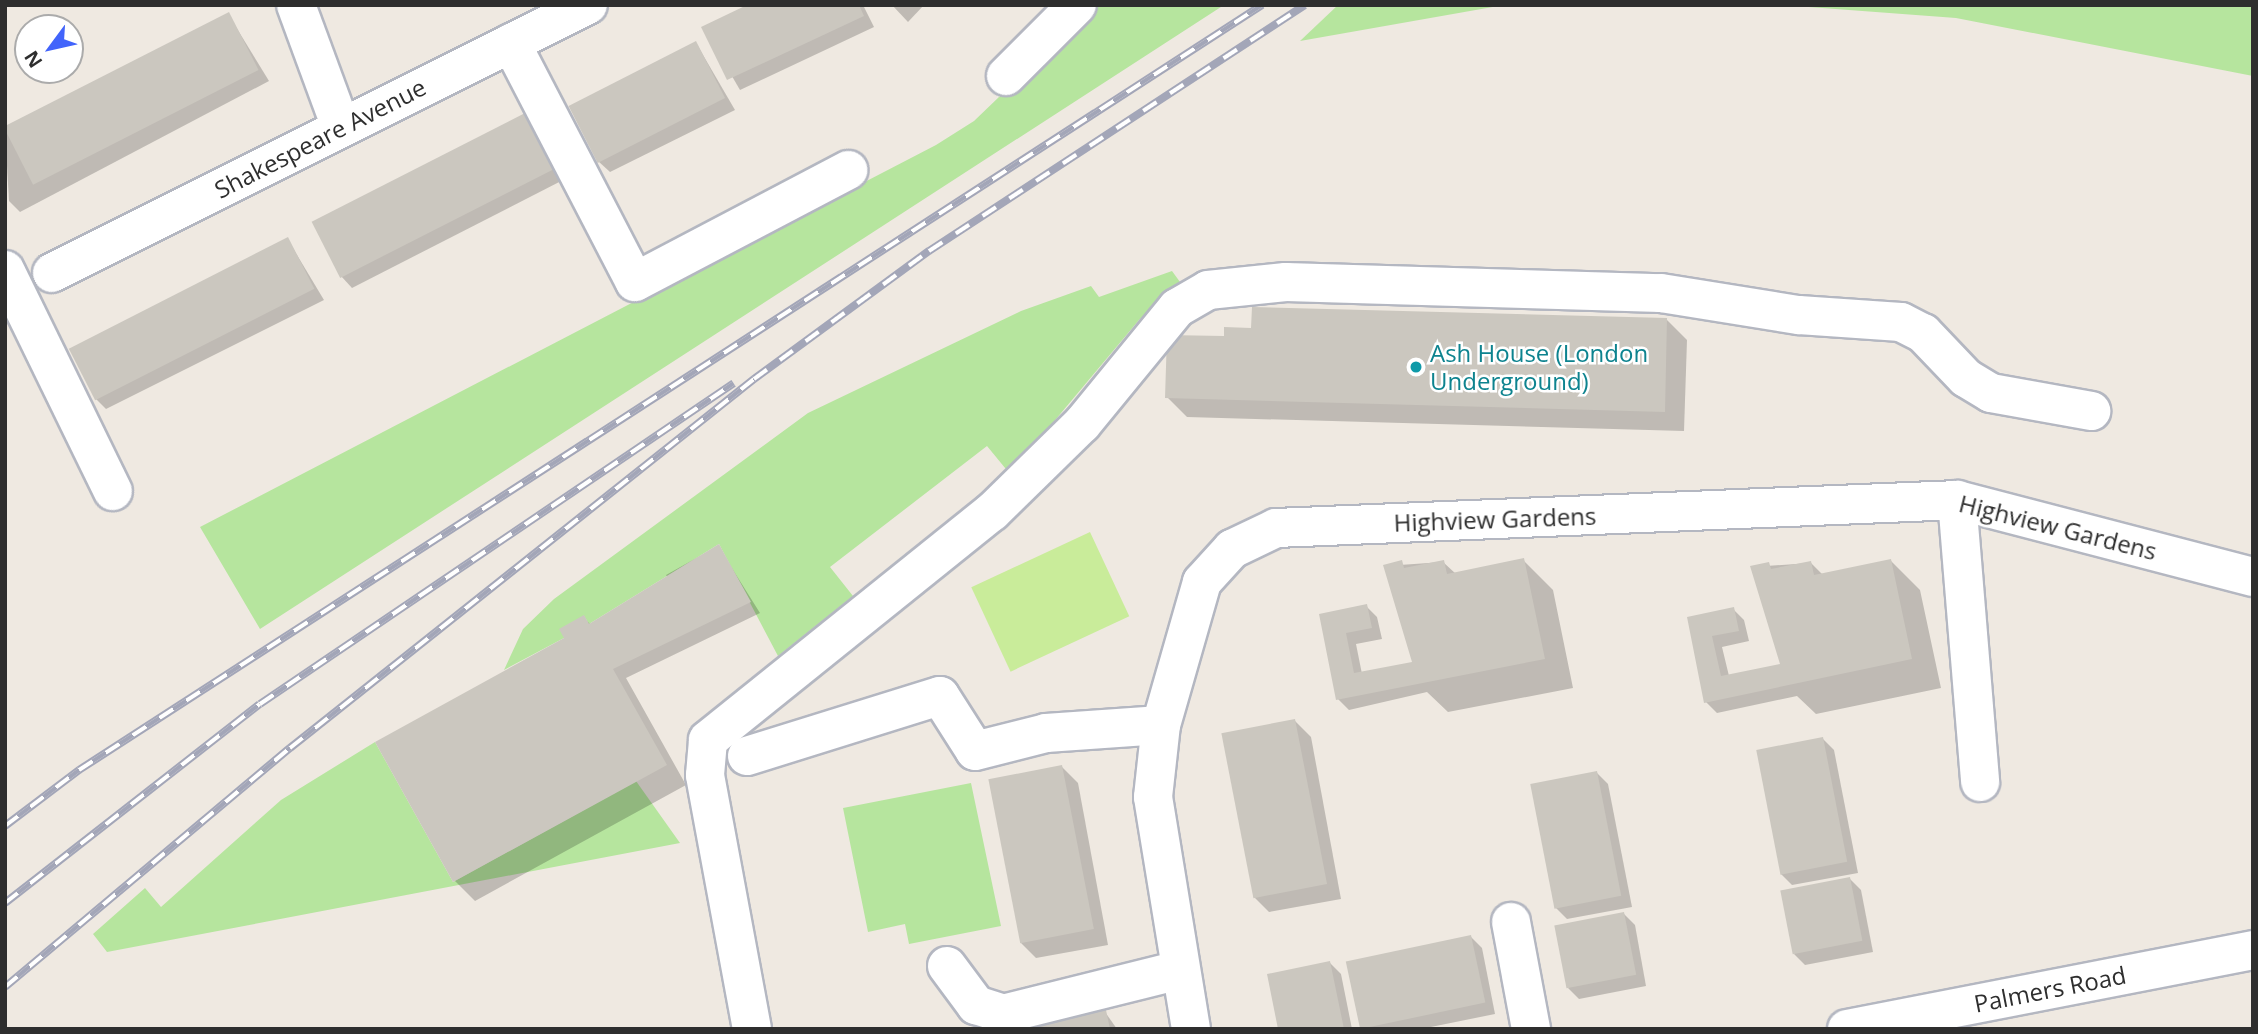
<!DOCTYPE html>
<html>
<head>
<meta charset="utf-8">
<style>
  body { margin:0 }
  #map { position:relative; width:2258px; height:1034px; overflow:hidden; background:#efe9e1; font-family:"Open Sans",sans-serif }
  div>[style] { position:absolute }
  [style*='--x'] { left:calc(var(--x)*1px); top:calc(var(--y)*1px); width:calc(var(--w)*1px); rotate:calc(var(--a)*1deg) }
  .green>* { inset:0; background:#b6e59e }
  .pitch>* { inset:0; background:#c9ec9a; transform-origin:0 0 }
  .shadow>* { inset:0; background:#0003 }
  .building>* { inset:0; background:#cbc7bf; transform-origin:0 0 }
  .roads { filter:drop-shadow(2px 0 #b4b7c1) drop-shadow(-2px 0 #b4b7c1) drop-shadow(0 2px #b4b7c1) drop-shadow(0 -2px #b4b7c1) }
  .minor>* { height:38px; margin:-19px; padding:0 19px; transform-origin:19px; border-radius:19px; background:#fff }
  .rail>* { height:8px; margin-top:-4px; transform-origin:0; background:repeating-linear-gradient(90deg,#fff 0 16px,#a3a6b8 0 32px); box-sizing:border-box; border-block:2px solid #a3a6b8 }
  .dots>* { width:19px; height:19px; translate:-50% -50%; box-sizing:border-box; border:4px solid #fff; border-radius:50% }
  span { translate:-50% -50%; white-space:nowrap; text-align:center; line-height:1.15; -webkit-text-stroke:5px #fff; paint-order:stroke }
  .street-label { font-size:24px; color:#2e2e2e }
  .culture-label { font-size:24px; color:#0d838f }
  .left { translate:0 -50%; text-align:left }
  .frame { position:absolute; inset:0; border:7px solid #2e2e2e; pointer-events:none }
  .north { position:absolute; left:14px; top:14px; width:70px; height:70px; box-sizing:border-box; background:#fff; border:2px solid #ababab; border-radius:50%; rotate:237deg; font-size:19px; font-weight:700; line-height:28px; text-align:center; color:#2e2e2e }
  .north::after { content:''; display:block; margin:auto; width:24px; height:32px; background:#4264fb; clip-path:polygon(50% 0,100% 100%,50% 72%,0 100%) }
</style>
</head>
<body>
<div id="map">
  <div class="green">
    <div style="clip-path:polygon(1095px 5px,1224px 5px,260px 629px,200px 527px,936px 145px,974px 121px)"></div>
    <div style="clip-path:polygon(1338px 5px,1504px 5px,1300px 41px)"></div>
    <div style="clip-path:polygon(1782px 5px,2253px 5px,2253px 76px,1956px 18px)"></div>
    <div style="clip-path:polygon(1172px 271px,1180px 282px,1139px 320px,1010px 474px,987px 446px,830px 567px,853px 596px,778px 656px,719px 544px,589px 624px,584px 616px,564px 638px,504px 670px,523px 629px,554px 599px,808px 413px,1021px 311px,1091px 286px,1099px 297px)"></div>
    <div style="clip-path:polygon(375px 742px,453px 882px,636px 781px,680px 843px,107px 952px,93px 934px,145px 888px,161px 907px,281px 800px)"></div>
    <div style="clip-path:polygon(971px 783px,1001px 926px,909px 944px,905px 924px,868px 932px,843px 808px)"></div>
  </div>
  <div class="pitch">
    <div style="left:1090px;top:532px;width:93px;height:131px;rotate:65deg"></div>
  </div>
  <div class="shadow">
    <div style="clip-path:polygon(751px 5px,863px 5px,874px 27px,740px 90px,704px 28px)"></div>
    <div style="clip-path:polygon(892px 5px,924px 5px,908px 22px)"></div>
    <div style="clip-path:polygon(228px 14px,269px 81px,20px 212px,9px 201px,5px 131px)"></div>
    <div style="clip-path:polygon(696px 43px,735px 110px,610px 172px,598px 161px)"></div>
    <div style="clip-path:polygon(529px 113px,567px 178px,352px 288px,341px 276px)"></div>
    <div style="clip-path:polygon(288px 240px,324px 300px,106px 409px,95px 398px)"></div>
    <div style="clip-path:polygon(1667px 320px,1687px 340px,1684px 431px,1187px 417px,1167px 397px,1226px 338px)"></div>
    <div style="clip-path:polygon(718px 546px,760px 613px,626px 678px,686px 785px,475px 901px,455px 881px,378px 743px,566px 638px,584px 618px,591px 625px,670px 581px,666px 575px)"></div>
    <div style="clip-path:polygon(1523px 560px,1553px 590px,1573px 688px,1448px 712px,1427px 692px,1349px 710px,1338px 699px,1321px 615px,1366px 606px,1377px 617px,1382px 639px,1356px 644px,1362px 674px,1414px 663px,1385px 566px,1443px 562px,1456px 574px)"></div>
    <div style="clip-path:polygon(1891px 561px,1920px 590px,1941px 688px,1816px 714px,1797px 696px,1717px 713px,1706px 702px,1689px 618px,1733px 609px,1744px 620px,1749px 641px,1722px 647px,1729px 676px,1782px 665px,1752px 567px,1811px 563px,1823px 575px)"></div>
    <div style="clip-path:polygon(1295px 721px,1311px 737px,1341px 899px,1269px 912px,1253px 896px)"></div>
    <div style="clip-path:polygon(1823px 739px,1834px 750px,1858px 873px,1792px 885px,1781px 874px)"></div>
    <div style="clip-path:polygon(1062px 767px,1078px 783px,1108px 945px,1036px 958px,1020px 942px)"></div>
    <div style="clip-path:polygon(1597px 773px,1608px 784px,1632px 907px,1567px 919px,1556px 908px)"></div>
    <div style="clip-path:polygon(1850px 879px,1861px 890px,1873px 952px,1805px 965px,1794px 954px)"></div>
    <div style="clip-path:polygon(1624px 914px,1635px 925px,1646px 986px,1579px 999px,1568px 988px)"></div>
    <div style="clip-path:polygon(1471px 937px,1482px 948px,1495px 1014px,1421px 1029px,1362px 1028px)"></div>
    <div style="clip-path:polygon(1330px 963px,1341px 974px,1352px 1029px,1280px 1029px)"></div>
    <div style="clip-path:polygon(1105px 1012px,1117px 1029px,1022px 1029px)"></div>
  </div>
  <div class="building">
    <div style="clip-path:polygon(747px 5px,859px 5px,864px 16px,727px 80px,701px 27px)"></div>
    <div style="left:229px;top:12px;width:65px;height:253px;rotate:63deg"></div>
    <div style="left:696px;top:41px;width:64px;height:143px;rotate:63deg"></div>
    <div style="left:529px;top:111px;width:63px;height:244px;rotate:63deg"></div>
    <div style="left:288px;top:237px;width:58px;height:246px;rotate:63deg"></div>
    <div style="clip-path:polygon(1252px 307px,1667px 318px,1665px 412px,1165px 398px,1167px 335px,1224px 336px,1224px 327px,1251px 328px)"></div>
    <div style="clip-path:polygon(719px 544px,751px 602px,613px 669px,667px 765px,453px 882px,375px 742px,564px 638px,559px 629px,584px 615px,589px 624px)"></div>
    <div style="clip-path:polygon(1524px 558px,1545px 659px,1336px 700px,1319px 614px,1367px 604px,1372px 628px,1346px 633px,1354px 673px,1412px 662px,1383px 565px,1402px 560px,1404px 568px,1444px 560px,1447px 574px)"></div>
    <div style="clip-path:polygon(1891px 559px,1912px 659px,1704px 703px,1687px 617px,1734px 607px,1739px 631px,1712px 636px,1721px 676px,1780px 664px,1750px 566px,1769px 562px,1771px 569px,1811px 561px,1814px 575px)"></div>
    <div style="left:1295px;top:719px;width:168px;height:75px;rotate:79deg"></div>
    <div style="left:1823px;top:737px;width:127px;height:68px;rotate:79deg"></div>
    <div style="left:1062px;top:765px;width:167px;height:75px;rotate:79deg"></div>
    <div style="left:1597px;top:771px;width:127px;height:68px;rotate:79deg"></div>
    <div style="left:1850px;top:877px;width:65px;height:71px;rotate:79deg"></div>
    <div style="left:1624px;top:912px;width:64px;height:71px;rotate:79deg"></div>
    <div style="left:1471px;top:935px;width:69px;height:128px;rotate:78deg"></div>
    <div style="clip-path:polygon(1330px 961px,1344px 1029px,1278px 1029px,1267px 974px)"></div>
    <div style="clip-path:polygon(1106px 1010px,1110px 1029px,1019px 1029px,1019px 1028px)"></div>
  </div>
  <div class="roads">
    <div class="minor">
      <div style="--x:296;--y:5;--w:130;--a:69.8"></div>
      <div style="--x:511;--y:43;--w:269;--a:62.6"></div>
      <div style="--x:635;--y:282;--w:241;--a:-27.7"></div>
      <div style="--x:1006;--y:76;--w:100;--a:-45"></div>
      <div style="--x:5;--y:270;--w:246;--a:64"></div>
      <div style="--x:52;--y:273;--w:599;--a:-26.57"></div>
      <div style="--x:1957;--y:500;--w:283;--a:85.3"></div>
      <div style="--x:747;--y:756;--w:202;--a:-17.3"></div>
      <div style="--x:940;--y:696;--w:65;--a:57.5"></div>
      <div style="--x:975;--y:751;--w:73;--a:-14.2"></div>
      <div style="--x:1046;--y:733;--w:115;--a:-4"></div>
      <div style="--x:1511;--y:922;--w:109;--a:79.4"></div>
      <div style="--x:947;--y:966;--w:49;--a:53.4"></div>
      <div style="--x:976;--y:1005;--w:28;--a:18"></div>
      <div style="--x:1003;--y:1014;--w:181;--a:-14"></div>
      <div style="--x:752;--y:1029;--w:258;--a:-100.5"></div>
      <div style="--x:705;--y:775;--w:35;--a:-85"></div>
      <div style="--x:708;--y:740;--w:364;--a:-38.8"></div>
      <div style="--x:992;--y:512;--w:126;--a:-44.4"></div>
      <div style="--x:1082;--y:424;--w:150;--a:-50.7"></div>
      <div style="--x:1177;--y:308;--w:36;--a:-30"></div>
      <div style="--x:1208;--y:290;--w:78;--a:-5.9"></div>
      <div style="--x:1286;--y:282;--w:375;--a:1.7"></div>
      <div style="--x:1661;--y:293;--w:140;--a:9.1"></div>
      <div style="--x:1799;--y:315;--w:102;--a:3.9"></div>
      <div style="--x:1901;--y:322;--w:25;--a:27"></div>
      <div style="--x:1923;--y:333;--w:62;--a:46.3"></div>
      <div style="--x:1966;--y:378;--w:29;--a:31"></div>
      <div style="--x:1991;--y:393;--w:102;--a:10.2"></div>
      <div style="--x:1191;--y:1029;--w:235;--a:-99.3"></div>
      <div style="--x:1153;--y:797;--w:72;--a:-83.7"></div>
      <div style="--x:1161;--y:725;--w:149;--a:-74"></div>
      <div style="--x:1202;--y:582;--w:45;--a:-47.7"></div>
      <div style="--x:1232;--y:549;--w:49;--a:-25.5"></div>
      <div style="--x:1276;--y:528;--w:682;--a:-2.35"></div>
      <div style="--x:1957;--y:500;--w:306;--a:14.6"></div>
      <div style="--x:1847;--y:1029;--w:414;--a:-11"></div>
    </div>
  </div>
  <div class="rail">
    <div style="--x:5;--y:826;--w:93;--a:-37.1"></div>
    <div style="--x:79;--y:770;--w:1409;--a:-32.89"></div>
    <div style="--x:5;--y:903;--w:323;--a:-38"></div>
    <div style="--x:260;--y:704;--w:572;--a:-34.11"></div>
    <div style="--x:5;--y:987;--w:372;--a:-40"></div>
    <div style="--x:290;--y:748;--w:593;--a:-38.49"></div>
    <div style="--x:754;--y:379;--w:217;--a:-36.2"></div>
    <div style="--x:929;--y:251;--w:449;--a:-33.2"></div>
  </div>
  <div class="dots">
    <div style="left:1416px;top:367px;background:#0f9aa8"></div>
  </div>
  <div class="street-label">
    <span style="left:320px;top:138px;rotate:-27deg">Shakespeare Avenue</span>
    <span style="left:1495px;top:519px;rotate:-2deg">Highview Gardens</span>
    <span style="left:2058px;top:527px;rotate:14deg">Highview Gardens</span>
    <span style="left:2050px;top:989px;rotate:-11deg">Palmers Road</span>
  </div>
  <div class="culture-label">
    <span class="left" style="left:1430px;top:367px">Ash House (London<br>Underground)</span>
  </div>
  <div class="frame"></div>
  <div class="north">N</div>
</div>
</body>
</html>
